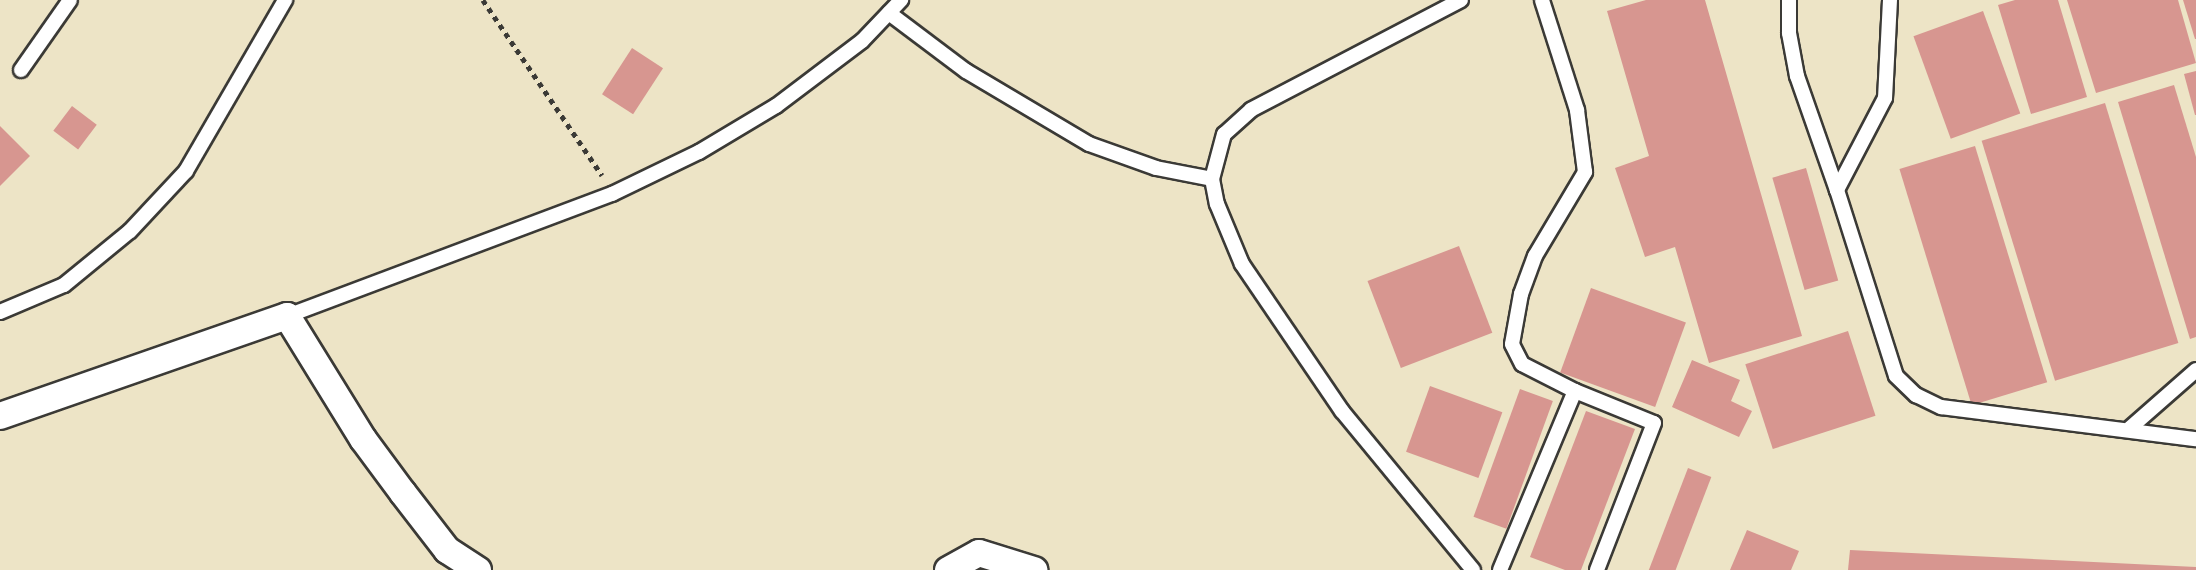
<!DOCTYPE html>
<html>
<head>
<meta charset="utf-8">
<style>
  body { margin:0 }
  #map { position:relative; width:2196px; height:570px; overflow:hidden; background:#ede4c6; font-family:Delius,sans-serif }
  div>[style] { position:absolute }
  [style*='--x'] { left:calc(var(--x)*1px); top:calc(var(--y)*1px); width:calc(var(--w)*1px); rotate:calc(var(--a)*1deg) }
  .building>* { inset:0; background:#d79690; transform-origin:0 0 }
  .path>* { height:4.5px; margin-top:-2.25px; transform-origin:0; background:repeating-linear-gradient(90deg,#3b3a36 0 5px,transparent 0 10px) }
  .roads { filter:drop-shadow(2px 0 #3b3a36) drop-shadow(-2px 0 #3b3a36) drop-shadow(0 2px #3b3a36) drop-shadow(0 -2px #3b3a36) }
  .lane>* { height:14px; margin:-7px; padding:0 7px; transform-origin:7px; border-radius:7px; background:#fff }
  .street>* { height:26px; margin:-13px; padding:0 13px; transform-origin:13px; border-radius:13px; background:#fff }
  span { translate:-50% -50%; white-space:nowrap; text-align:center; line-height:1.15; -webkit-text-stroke:5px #f7f3e8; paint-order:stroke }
</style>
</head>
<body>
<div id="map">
  <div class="building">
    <div style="clip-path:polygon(1646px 0,1705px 0,1802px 336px,1709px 363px,1675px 247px,1645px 257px,1615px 168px,1649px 156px,1607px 11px)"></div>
    <div style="clip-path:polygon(2015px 0,2058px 0,2087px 97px,2031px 114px,1998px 5px)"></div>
    <div style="clip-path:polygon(2067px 0,2178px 0,2196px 63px,2096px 93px)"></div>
    <div style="clip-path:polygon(2183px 0,2196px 0,2196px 39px,2195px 39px)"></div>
    <div style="left:1983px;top:11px;width:109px;height:74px;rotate:70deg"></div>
    <div style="left:632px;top:48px;width:37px;height:55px;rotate:33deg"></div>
    <div style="clip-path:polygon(2196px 71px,2196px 115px,2195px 115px,2184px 74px)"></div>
    <div style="clip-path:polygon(2174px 85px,2196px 157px,2196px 337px,2190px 339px,2118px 102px)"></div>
    <div style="left:2105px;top:103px;width:251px;height:129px;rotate:73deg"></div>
    <div style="left:72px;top:106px;width:31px;height:31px;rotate:37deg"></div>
    <div style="clip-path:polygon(0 126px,30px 156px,0 186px)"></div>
    <div style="left:1975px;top:146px;width:247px;height:79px;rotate:73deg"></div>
    <div style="left:1806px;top:168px;width:117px;height:35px;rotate:74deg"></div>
    <div style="left:1459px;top:246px;width:93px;height:98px;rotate:69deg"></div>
    <div style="left:1591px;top:288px;width:101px;height:90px;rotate:20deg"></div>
    <div style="left:1848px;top:331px;width:89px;height:108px;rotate:72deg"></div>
    <div style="clip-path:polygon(1692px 360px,1740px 380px,1731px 401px,1752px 411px,1739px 437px,1672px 407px)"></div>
    <div style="left:1430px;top:386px;width:77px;height:70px;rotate:20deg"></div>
    <div style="left:1520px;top:389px;width:35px;height:136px;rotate:20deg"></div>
    <div style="clip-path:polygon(1586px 411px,1635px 429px,1581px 570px,1565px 570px,1530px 557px)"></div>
    <div style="left:1688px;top:468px;width:25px;height:110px;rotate:21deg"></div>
    <div style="clip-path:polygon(1747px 530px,1799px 551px,1791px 570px,1730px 570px)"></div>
    <div style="clip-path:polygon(1850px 550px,2196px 567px,2196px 570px,1848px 570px)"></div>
  </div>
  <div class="path">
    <div style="--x:483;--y:0;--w:212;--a:55.8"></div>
  </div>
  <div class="roads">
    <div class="lane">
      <div style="--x:1461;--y:0;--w:237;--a:152.4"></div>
      <div style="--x:1251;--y:110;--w:36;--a:138"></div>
      <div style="--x:1224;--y:134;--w:47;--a:104.9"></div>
      <div style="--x:1212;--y:179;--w:25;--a:79"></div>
      <div style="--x:1217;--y:204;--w:65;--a:67.4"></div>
      <div style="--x:1242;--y:264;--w:178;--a:55.8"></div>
      <div style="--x:1342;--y:411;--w:206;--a:50.5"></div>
      <div style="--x:1789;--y:0;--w:33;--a:90"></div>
      <div style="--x:1789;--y:33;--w:44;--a:79.5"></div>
      <div style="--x:1797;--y:76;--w:121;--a:70.7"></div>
      <div style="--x:1890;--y:0;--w:98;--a:92.9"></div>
      <div style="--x:1885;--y:98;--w:104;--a:117.6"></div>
      <div style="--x:1837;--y:190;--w:195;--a:72.4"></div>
      <div style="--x:1896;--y:376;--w:28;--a:44"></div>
      <div style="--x:1916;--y:395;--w:28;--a:26"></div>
      <div style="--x:1941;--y:407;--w:257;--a:7.2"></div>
      <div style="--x:889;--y:13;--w:96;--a:37"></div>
      <div style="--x:966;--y:71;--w:143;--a:30.7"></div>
      <div style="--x:1089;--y:144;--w:71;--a:19.7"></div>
      <div style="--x:1156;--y:168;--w:57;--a:11.1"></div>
      <div style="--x:21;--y:70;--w:85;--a:-55"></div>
      <div style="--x:0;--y:312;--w:69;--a:-22.9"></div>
      <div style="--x:64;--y:285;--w:85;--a:-39.3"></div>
      <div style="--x:130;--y:231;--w:82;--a:-47"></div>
      <div style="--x:186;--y:171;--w:198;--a:-59.9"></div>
      <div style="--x:287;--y:316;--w:347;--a:-20.6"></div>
      <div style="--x:612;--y:194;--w:97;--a:-25.8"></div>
      <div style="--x:699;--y:152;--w:90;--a:-30.9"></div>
      <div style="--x:776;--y:106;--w:108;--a:-37.1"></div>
      <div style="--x:862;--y:41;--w:57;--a:-46.4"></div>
      <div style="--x:1575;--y:391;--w:85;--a:22.1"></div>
      <div style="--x:1654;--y:423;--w:158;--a:111.2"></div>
      <div style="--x:2130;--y:428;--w:88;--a:-41.3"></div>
      <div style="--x:1500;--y:570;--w:194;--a:-67.3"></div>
      <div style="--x:1575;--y:391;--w:59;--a:-153"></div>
      <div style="--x:1522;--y:364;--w:22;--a:-117"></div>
      <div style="--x:1512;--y:344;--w:51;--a:-79.8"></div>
      <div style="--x:1521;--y:294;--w:40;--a:-69.8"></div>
      <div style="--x:1535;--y:256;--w:98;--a:-59.2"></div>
      <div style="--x:1585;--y:172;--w:63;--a:-97.4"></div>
      <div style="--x:1577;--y:110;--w:115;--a:-107.7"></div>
    </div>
    <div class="street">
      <div style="--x:0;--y:416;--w:304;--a:-19.2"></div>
      <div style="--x:287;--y:316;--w:145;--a:58.3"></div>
      <div style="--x:363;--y:439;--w:67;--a:53.5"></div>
      <div style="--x:403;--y:493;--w:72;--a:52.3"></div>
      <div style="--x:447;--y:550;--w:37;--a:33"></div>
      <div style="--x:948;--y:570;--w:35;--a:-29"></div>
      <div style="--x:979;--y:553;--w:58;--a:17.2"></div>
    </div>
  </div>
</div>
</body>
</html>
